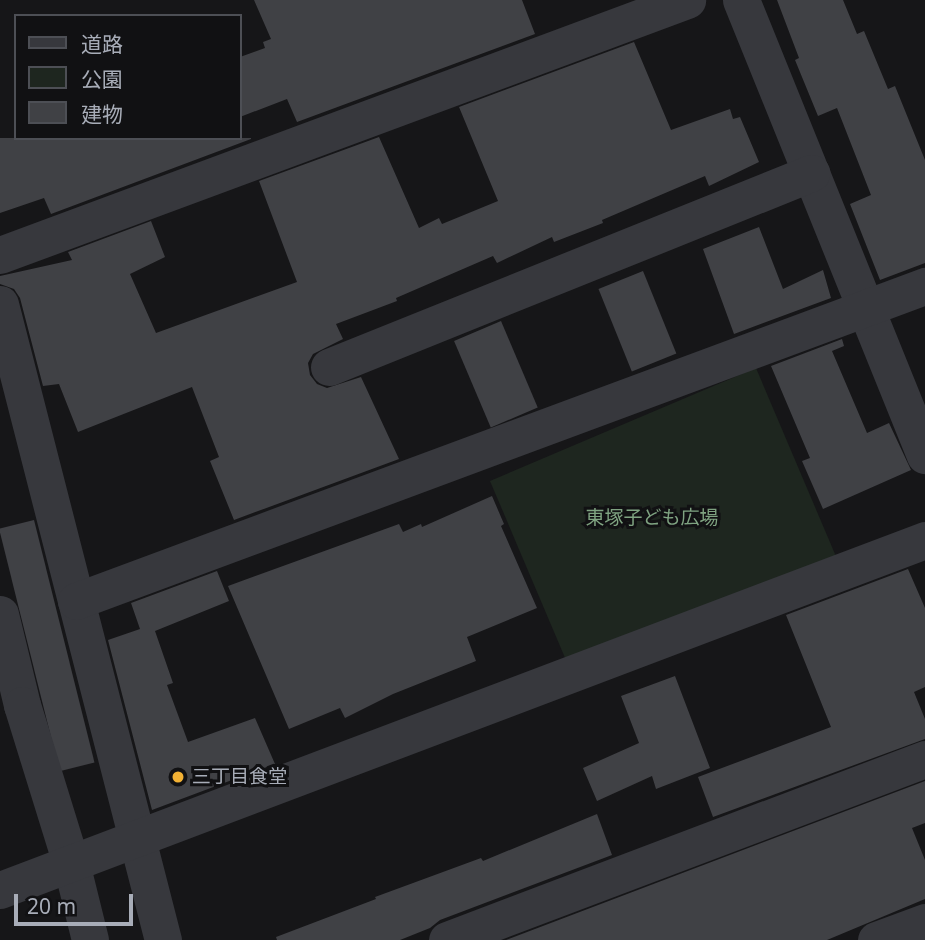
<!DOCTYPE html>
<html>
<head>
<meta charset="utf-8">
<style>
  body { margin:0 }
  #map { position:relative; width:925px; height:940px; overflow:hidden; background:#161618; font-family:"Noto Sans","Noto Sans JP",sans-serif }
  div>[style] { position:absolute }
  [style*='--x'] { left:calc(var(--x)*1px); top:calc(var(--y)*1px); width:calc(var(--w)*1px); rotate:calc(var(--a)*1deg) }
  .green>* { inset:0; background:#1e261f; transform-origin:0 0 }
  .building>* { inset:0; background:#404145; transform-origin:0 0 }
  .minor>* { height:37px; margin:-18.5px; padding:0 18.5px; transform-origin:18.5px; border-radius:18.5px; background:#37383d }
  .dots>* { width:19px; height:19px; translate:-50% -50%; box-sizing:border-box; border:4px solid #111113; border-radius:50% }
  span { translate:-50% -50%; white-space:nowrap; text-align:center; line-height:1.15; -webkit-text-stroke:6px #111113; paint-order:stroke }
  .park-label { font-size:19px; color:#7fa381 }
  .poi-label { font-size:19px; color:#a8adb8 }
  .left { translate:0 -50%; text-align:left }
  .legend { position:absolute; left:14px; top:14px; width:228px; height:126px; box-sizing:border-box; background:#111113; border:2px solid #4d4f55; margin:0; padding:9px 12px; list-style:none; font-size:21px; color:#a8adb8 }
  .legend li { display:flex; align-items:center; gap:14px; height:35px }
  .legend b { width:35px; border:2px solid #4d4f55 }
  .scale { position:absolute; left:14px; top:894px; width:119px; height:32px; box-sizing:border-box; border:4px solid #a8adb8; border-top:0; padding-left:9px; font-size:21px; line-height:24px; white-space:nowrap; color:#a8adb8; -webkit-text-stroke:5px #111113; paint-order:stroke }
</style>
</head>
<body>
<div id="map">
  <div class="green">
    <div style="left:756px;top:368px;width:207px;height:289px;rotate:67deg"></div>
  </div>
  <div class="building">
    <div style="clip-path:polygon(254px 0,522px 0,535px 34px,297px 122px,287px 99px,240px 117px,240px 57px,265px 48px,263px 42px,271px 39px)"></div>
    <div style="clip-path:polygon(777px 0,843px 0,857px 34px,864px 31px,888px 89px,895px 86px,925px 160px,925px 263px,880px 280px,850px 204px,871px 195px,837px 108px,818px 116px,795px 60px,799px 58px)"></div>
    <div style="clip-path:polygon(634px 42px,671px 130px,730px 109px,733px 119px,740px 117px,759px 162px,709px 186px,705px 176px,602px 220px,603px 223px,554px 242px,552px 237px,497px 263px,493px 256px,396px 298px,397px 301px,336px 324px,343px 339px,313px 354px,308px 363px,310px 375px,317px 384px,327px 388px,361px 377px,399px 459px,234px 520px,210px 461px,219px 457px,192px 387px,78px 432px,59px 384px,43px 386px,20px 298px,14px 289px,0 284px,0 276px,72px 260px,68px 252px,151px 221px,165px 257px,130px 274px,156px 333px,297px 282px,259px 181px,379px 137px,419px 228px,439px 218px,442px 224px,498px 201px,459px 107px)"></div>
    <div style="clip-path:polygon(0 138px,251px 138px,251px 139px,51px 214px,44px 198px,0 213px)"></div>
    <div style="clip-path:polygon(759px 227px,783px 289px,823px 270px,831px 298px,734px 334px,703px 249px)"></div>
    <div style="left:643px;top:271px;width:89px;height:48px;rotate:68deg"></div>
    <div style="left:501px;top:321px;width:94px;height:51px;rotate:67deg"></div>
    <div style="clip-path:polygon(842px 339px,844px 346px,832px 351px,867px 433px,889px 423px,911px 470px,823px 509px,802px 461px,810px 458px,771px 366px)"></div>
    <div style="clip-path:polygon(492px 496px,504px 524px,501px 526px,537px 608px,467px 637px,476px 661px,393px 694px,345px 718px,340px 708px,289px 729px,228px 586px,399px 524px,403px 532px,421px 524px,422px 527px)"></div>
    <div style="left:34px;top:520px;width:250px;height:36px;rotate:76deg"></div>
    <div style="clip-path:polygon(908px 569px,925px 608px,925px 687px,914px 692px,925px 719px,925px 739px,713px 817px,698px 777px,831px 727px,786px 615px)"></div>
    <div style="clip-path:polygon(217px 571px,229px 601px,155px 631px,173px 683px,167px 685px,188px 742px,255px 718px,275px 764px,152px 810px,108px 640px,140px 629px,131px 603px)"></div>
    <div style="clip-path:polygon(675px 676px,710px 768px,656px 789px,652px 776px,597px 801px,583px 768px,639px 743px,621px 696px)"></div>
    <div style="clip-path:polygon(925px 781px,925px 823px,912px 828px,925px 860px,925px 899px,827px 940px,506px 940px)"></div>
    <div style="clip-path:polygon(597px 814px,612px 855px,440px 920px,430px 928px,400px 940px,277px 940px,276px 937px,376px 899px,375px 897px,481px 858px,483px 861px)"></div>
  </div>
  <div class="minor">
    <div style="--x:741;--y:0;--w:491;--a:68"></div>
    <div style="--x:0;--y:255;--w:733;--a:-20.36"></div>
    <div style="--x:0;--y:304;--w:657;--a:75.63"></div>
    <div style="--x:329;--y:367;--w:520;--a:-21.92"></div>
    <div style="--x:76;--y:601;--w:906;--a:-20.36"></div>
    <div style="--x:0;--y:614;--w:94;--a:76.4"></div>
    <div style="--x:22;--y:705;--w:165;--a:72.8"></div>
    <div style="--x:71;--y:863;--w:79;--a:76.1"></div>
    <div style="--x:0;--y:890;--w:989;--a:-20.73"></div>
    <div style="--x:447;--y:940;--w:511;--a:-20.74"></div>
    <div style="--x:876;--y:940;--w:52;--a:-20.2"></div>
  </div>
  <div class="dots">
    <div style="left:178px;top:777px;background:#f2b134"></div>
  </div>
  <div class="park-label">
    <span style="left:652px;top:518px">東塚子ども広場</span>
  </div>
  <div class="poi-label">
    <span class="left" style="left:192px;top:777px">三丁目食堂</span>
  </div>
  <ul class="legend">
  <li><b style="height:9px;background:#37383d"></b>道路</li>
  <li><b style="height:19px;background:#1e261f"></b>公園</li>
  <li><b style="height:19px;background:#404145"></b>建物</li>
  </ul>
  <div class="scale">20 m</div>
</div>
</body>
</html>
